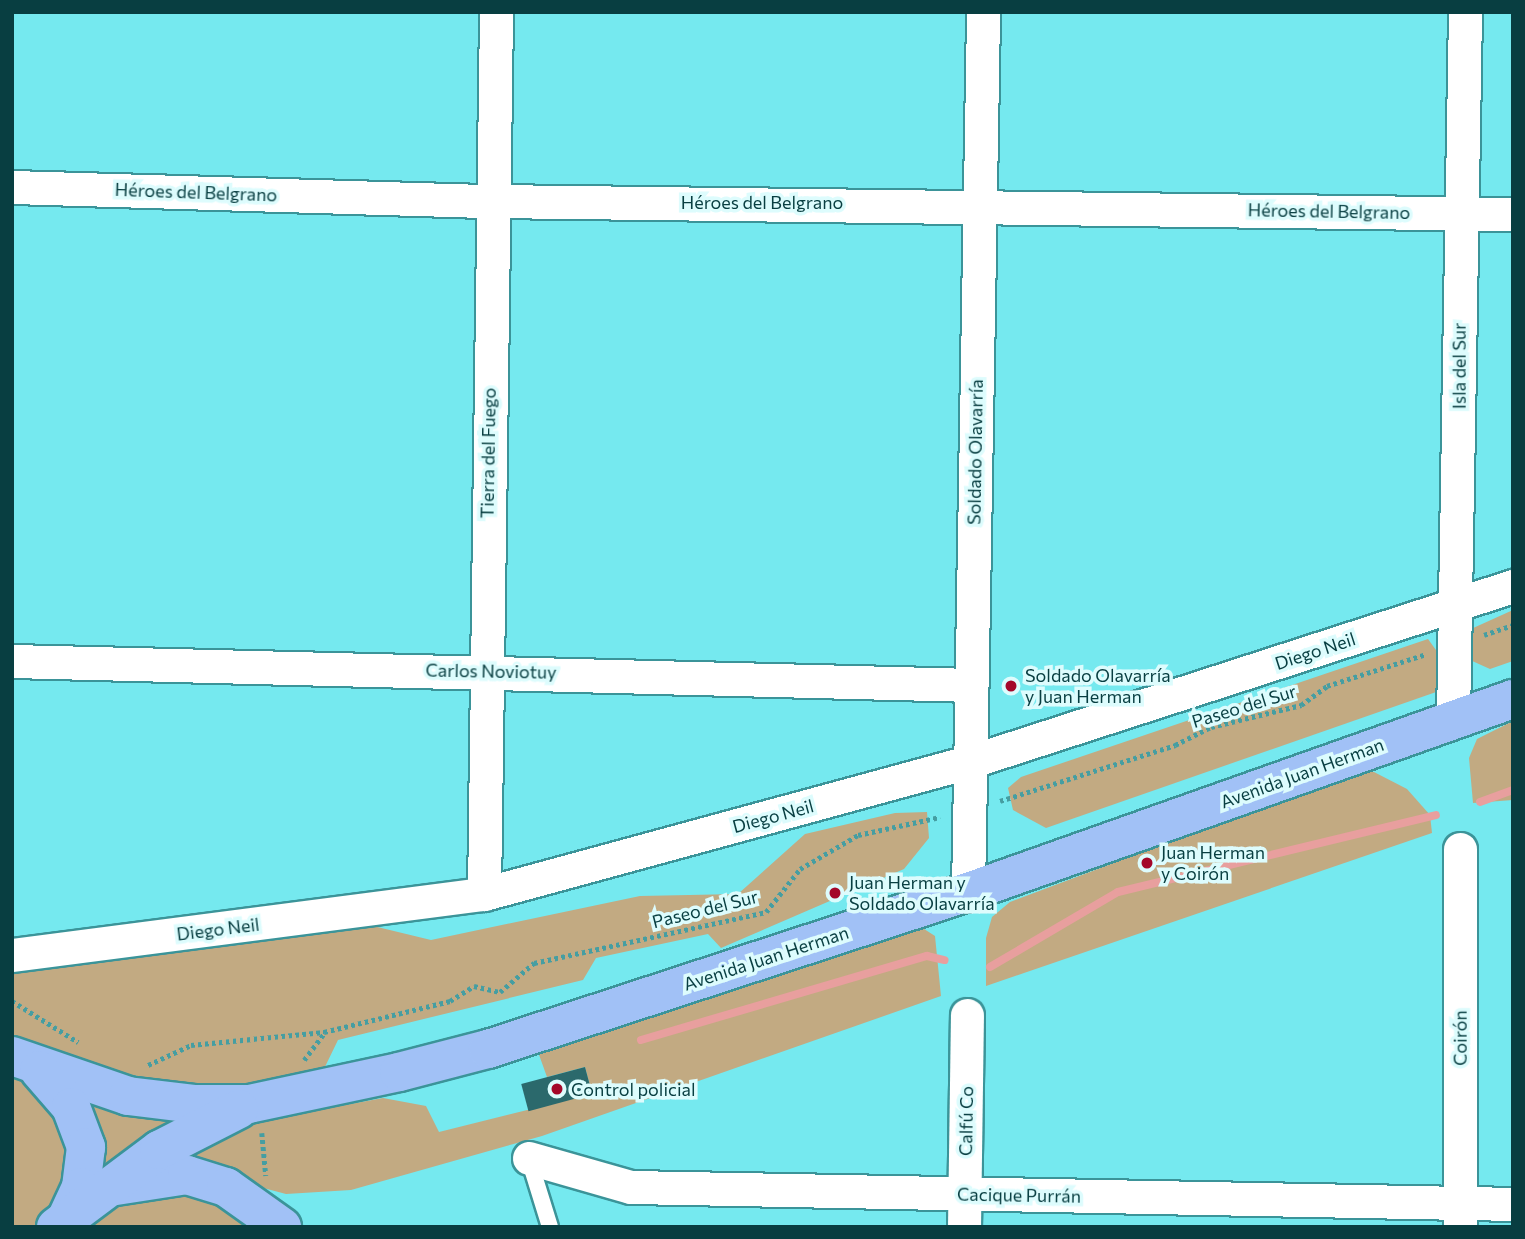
<!DOCTYPE html>
<html>
<head>
<meta charset="utf-8">
<style>
  body { margin:0 }
  #map { position:relative; width:1525px; height:1239px; overflow:hidden; background:#75e9ef; font-family:Commissioner,sans-serif }
  div>[style] { position:absolute }
  [style*='--x'] { left:calc(var(--x)*1px); top:calc(var(--y)*1px); width:calc(var(--w)*1px); rotate:calc(var(--a)*1deg) }
  .green>* { inset:0; background:#c2aa82 }
  .stream>* { height:8px; margin:-4px; padding:0 4px; transform-origin:4px; border-radius:4px; background:#e89f9e }
  .building>* { inset:0; background:#2b696c; transform-origin:0 0 }
  .path>* { height:4.5px; margin-top:-2.25px; transform-origin:0; background:repeating-linear-gradient(90deg,#459ea2 0 3.5px,transparent 0 7px) }
  .roads { filter:drop-shadow(2px 0 #3b9499) drop-shadow(-2px 0 #3b9499) drop-shadow(0 2px #3b9499) drop-shadow(0 -2px #3b9499) }
  .service>* { height:16px; margin:-8px; padding:0 8px; transform-origin:8px; border-radius:8px; background:#fff }
  .minor>* { height:33px; margin:-16.5px; padding:0 16.5px; transform-origin:16.5px; border-radius:16.5px; background:#fff }
  .primary>* { height:38px; margin:-19px; padding:0 19px; transform-origin:19px; border-radius:19px; background:#a1c1f6 }
  .dots>* { width:19px; height:19px; translate:-50% -50%; box-sizing:border-box; border:4px solid #ddfcfd; border-radius:50% }
  span { translate:-50% -50%; white-space:nowrap; text-align:center; line-height:1.15; -webkit-text-stroke:7px #ddfcfd; paint-order:stroke }
  .street-label { font-size:18px; color:#083e41 }
  .poi-label { font-size:18px; color:#083e41 }
  .left { translate:0 -50%; text-align:left }
  .frame { position:absolute; inset:0; border:14px solid #083e41; pointer-events:none }
</style>
</head>
<body>
<div id="map">
  <div class="green">
    <div style="clip-path:polygon(1513px 610px,1513px 661px,1490px 669px,1470px 660px,1471px 629px)"></div>
    <div style="clip-path:polygon(1428px 639px,1441px 657px,1439px 691px,1046px 828px,1013px 810px,1008px 788px,1021px 777px)"></div>
    <div style="clip-path:polygon(1513px 721px,1513px 800px,1473px 803px,1469px 758px,1477px 739px)"></div>
    <div style="clip-path:polygon(1356px 772px,1374px 772px,1407px 789px,1430px 815px,1432px 833px,986px 986px,986px 938px,992px 917px,1010px 902px)"></div>
    <div style="clip-path:polygon(927px 812px,929px 838px,904px 869px,721px 948px,708px 934px,596px 958px,583px 980px,338px 1040px,322px 1073px,208px 1090px,112px 1071px,12px 1034px,12px 969px,365px 924px,431px 940px,640px 896px,738px 894px,805px 834px,895px 813px)"></div>
    <div style="clip-path:polygon(921px 927px,935px 936px,941px 996px,542px 1136px,351px 1190px,286px 1194px,160px 1161px,249px 1123px,383px 1098px,426px 1106px,439px 1132px,592px 1094px,585px 1067px,547px 1077px,538px 1052px)"></div>
    <div style="clip-path:polygon(12px 1071px,54px 1105px,73px 1165px,50px 1215px,34px 1227px,12px 1227px)"></div>
    <div style="clip-path:polygon(74px 1092px,193px 1117px,97px 1183px)"></div>
    <div style="clip-path:polygon(192px 1186px,251px 1227px,90px 1227px,137px 1194px)"></div>
  </div>
  <div class="stream">
    <div style="--x:1480;--y:802;--w:35;--a:-20"></div>
    <div style="--x:990;--y:967;--w:148;--a:-30.4"></div>
    <div style="--x:1118;--y:892;--w:327;--a:-13.6"></div>
    <div style="--x:641;--y:1040;--w:298;--a:-16.4"></div>
    <div style="--x:927;--y:956;--w:18;--a:13"></div>
  </div>
  <div class="building">
    <div style="left:585px;top:1067px;width:28px;height:66px;rotate:75deg"></div>
  </div>
  <div class="path">
    <div style="--x:1484;--y:635;--w:31;--a:-19"></div>
    <div style="--x:1000;--y:801;--w:184;--a:-17.7"></div>
    <div style="--x:1175;--y:745;--w:40;--a:-26.6"></div>
    <div style="--x:1211;--y:727;--w:93;--a:-13.7"></div>
    <div style="--x:1301;--y:705;--w:32;--a:-36"></div>
    <div style="--x:1327;--y:686;--w:104;--a:-17.9"></div>
    <div style="--x:12;--y:1001;--w:78;--a:31.8"></div>
    <div style="--x:304;--y:1060;--w:34;--a:-53"></div>
    <div style="--x:148;--y:1065;--w:47;--a:-24.9"></div>
    <div style="--x:191;--y:1045;--w:134;--a:-5.6"></div>
    <div style="--x:324;--y:1032;--w:130;--a:-13.8"></div>
    <div style="--x:450;--y:1001;--w:28;--a:-32"></div>
    <div style="--x:474;--y:986;--w:27;--a:13"></div>
    <div style="--x:500;--y:992;--w:45;--a:-40.5"></div>
    <div style="--x:534;--y:963;--w:238;--a:-12.4"></div>
    <div style="--x:766;--y:912;--w:55;--a:-51.7"></div>
    <div style="--x:800;--y:869;--w:67;--a:-30.4"></div>
    <div style="--x:858;--y:835;--w:84;--a:-12.4"></div>
    <div style="--x:262;--y:1133;--w:43;--a:84.7"></div>
  </div>
  <div class="roads">
    <div class="service">
      <div style="--x:529;--y:1159;--w:71;--a:72.8"></div>
    </div>
    <div class="minor">
      <div style="--x:12;--y:187;--w:480;--a:1.7"></div>
      <div style="--x:492;--y:201;--w:1021;--a:0.73"></div>
      <div style="--x:12;--y:661;--w:959;--a:1.43"></div>
      <div style="--x:1453;--y:720;--w:708;--a:-89.03"></div>
      <div style="--x:968;--y:892;--w:880;--a:-89.02"></div>
      <div style="--x:484;--y:894;--w:882;--a:-89.22"></div>
      <div style="--x:12;--y:955;--w:476;--a:-7.4"></div>
      <div style="--x:484;--y:894;--w:506;--a:-15.25"></div>
      <div style="--x:972;--y:761;--w:569;--a:-17.93"></div>
      <div style="--x:529;--y:1158;--w:106;--a:15.9"></div>
      <div style="--x:631;--y:1187;--w:882;--a:1.1"></div>
      <div style="--x:964;--y:1227;--w:212;--a:-89.2"></div>
      <div style="--x:1460;--y:1227;--w:378;--a:-90"></div>
    </div>
    <div class="primary">
      <div style="--x:12;--y:1056;--w:123;--a:19"></div>
      <div style="--x:128;--y:1096;--w:66;--a:6.9"></div>
      <div style="--x:194;--y:1104;--w:55;--a:0"></div>
      <div style="--x:249;--y:1104;--w:153;--a:-12"></div>
      <div style="--x:399;--y:1072;--w:92;--a:-14.5"></div>
      <div style="--x:488;--y:1049;--w:505;--a:-18.11"></div>
      <div style="--x:968;--y:892;--w:578;--a:-19.5"></div>
      <div style="--x:39;--y:1070;--w:49;--a:49.1"></div>
      <div style="--x:71;--y:1107;--w:43;--a:69.4"></div>
      <div style="--x:86;--y:1147;--w:40;--a:97.1"></div>
      <div style="--x:81;--y:1187;--w:33;--a:115"></div>
      <div style="--x:116;--y:1186;--w:72;--a:-8.8"></div>
      <div style="--x:187;--y:1175;--w:41;--a:17.1"></div>
      <div style="--x:226;--y:1187;--w:69;--a:35.5"></div>
      <div style="--x:56;--y:1227;--w:129;--a:-36.8"></div>
      <div style="--x:159;--y:1150;--w:90;--a:-27.1"></div>
    </div>
  </div>
  <div class="dots">
    <div style="left:1011px;top:686px;background:#a40729"></div>
    <div style="left:1147px;top:863px;background:#a40729"></div>
    <div style="left:835px;top:893px;background:#a40729"></div>
    <div style="left:557px;top:1089px;background:#a40729"></div>
  </div>
  <div class="street-label">
    <span style="left:196px;top:192px;rotate:2deg">Héroes del Belgrano</span>
    <span style="left:762px;top:202px">Héroes del Belgrano</span>
    <span style="left:1329px;top:211px;rotate:1deg">Héroes del Belgrano</span>
    <span style="left:1459px;top:366px;rotate:-90deg">Isla del Sur</span>
    <span style="left:975px;top:452px;rotate:-89deg">Soldado Olavarría</span>
    <span style="left:488px;top:453px;rotate:-89deg">Tierra del Fuego</span>
    <span style="left:1315px;top:651px;rotate:-18deg">Diego Neil</span>
    <span style="left:491px;top:671px;rotate:1deg">Carlos Noviotuy</span>
    <span style="left:1244px;top:706px;rotate:-17deg">Paseo del Sur</span>
    <span style="left:1302px;top:773px;rotate:-20deg">Avenida Juan Herman</span>
    <span style="left:773px;top:816px;rotate:-15deg">Diego Neil</span>
    <span style="left:705px;top:909px;rotate:-14deg">Paseo del Sur</span>
    <span style="left:218px;top:929px;rotate:-7deg">Diego Neil</span>
    <span style="left:766px;top:958px;rotate:-18deg">Avenida Juan Herman</span>
    <span style="left:1460px;top:1038px;rotate:-90deg">Coirón</span>
    <span style="left:966px;top:1121px;rotate:-89deg">Calfú Co</span>
    <span style="left:1019px;top:1195px;rotate:1deg">Cacique Purrán</span>
  </div>
  <div class="poi-label">
    <span class="left" style="left:1025px;top:686px">Soldado Olavarría<br>y Juan Herman</span>
    <span class="left" style="left:1161px;top:863px">Juan Herman<br>y Coirón</span>
    <span class="left" style="left:849px;top:893px">Juan Herman y<br>Soldado Olavarría</span>
    <span class="left" style="left:571px;top:1089px">Control policial</span>
  </div>
  <div class="frame"></div>
</div>
</body>
</html>
